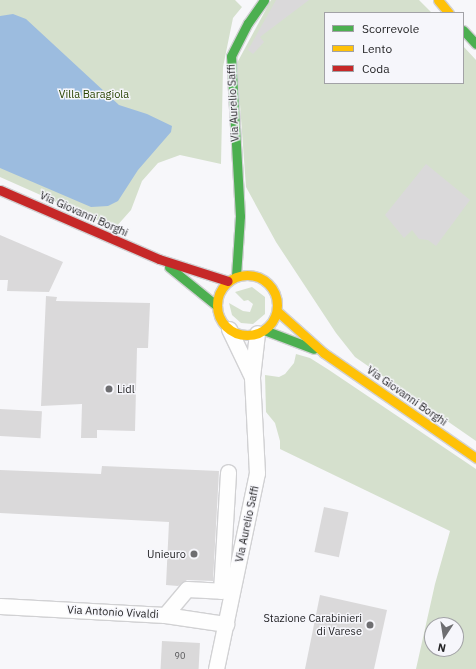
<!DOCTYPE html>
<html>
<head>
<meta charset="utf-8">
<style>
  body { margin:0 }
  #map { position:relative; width:476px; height:669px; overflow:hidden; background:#f7f7fa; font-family:"IBM Plex Sans",sans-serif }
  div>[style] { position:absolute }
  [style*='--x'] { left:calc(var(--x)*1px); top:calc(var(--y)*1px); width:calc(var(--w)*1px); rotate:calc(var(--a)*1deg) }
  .green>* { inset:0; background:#d5e0cd }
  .water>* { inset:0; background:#9cbcdf }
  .building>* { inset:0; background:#dad9da; transform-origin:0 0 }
  .roads { filter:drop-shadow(1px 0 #d1d1d3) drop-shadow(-1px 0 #d1d1d3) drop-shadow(0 1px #d1d1d3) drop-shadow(0 -1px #d1d1d3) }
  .street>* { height:15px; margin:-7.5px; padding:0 7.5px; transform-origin:7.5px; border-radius:7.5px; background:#fefefe }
  .fast>* { height:9px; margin:-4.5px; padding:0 4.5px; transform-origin:4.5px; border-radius:4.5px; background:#4caf50 }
  .slow>* { height:9px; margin:-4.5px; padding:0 4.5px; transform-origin:4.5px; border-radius:4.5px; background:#ffc107 }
  .slow>.ring { margin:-4.5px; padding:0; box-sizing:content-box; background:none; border:9px solid #ffc107; border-radius:50% }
  .jam>* { height:9px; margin:-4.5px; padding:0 4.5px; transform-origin:4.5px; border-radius:4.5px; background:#c62828 }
  .dots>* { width:11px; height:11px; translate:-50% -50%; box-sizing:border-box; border:2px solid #f6f6fb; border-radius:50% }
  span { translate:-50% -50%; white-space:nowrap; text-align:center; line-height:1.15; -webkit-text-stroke:3px #f6f6fb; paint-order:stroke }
  .number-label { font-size:9px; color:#525254 }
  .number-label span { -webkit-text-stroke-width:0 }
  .park-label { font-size:11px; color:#274200 }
  .street-label { font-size:11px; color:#252527 }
  .poi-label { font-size:11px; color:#252527 }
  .left { translate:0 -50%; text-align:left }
  .right { translate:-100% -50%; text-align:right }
  .legend { position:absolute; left:324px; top:12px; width:140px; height:72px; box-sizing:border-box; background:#f6f6fb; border:1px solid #a2a2a6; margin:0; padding:5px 7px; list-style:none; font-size:12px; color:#252527 }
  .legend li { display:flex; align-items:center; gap:8px; height:20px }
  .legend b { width:20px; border:1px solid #a2a2a6 }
  .north { position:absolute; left:424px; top:617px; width:40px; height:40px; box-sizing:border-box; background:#f6f6fb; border:1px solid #a2a2a6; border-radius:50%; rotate:192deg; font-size:11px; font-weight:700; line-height:16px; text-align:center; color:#252527 }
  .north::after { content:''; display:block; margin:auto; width:14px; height:18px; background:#6e6e71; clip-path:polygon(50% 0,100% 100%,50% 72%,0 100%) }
</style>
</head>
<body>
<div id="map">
  <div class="green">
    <div style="clip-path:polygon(0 0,235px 0,242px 7px,233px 18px,223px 67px,221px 164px,180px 155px,158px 163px,142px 181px,131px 210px,115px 228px,0 177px)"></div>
    <div style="clip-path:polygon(271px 0,419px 0,432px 13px,325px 13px,325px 83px,463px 83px,463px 46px,476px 60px,476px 441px,355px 357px,336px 333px,276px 242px,246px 187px,237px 63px)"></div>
    <div style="clip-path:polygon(252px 287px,265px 297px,265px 314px,253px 324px,241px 323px,232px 315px,229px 303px,243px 311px,250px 312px,253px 304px,248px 300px,244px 301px,235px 292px)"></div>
    <div style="clip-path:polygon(evenodd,296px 354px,310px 358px,329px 370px,476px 469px,476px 669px,416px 669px,435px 584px,450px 531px,280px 449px,280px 441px,275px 423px,266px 412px,265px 375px,279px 377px,285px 374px,294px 363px,296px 354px,432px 625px,456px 625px,456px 649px,432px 649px,432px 625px)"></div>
  </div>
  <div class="water">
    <div style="clip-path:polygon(13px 14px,26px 19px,119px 105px,147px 114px,172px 126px,171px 132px,138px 170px,118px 201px,108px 206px,91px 207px,0 168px,0 16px)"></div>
  </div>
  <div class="building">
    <div style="clip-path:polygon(276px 0,309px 0,260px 37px,264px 42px,253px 54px,248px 50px)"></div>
    <div style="clip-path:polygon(426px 164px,470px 200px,436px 246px,428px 240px,419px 239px,412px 230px,404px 238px,385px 215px)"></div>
    <div style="clip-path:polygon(0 235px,63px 262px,49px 292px,7px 291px,8px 280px,0 280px)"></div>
    <div style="clip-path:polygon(46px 296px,57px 297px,56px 301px,150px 303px,148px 348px,137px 348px,135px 431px,97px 430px,97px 438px,81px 438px,82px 404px,41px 406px)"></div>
    <div style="left:0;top:409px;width:42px;height:27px;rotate:3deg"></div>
    <div style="clip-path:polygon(102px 466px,219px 471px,213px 581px,187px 580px,178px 586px,166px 585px,169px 522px,0 513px,0 470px,101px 474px)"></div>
    <div style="left:324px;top:507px;width:25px;height:46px;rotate:12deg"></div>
    <div style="clip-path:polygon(320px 595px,387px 610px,374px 669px,305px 669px)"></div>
    <div style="left:162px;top:641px;width:38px;height:28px;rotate:3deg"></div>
  </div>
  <div class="roads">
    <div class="street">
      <div style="--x:229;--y:329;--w:53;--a:64.4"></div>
      <div style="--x:0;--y:606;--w:165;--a:3.1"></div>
      <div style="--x:165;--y:615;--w:62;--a:8.4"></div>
      <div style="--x:165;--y:615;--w:34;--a:-50"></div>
      <div style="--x:187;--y:589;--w:34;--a:3"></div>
      <div style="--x:221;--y:591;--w:119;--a:-86.6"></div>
      <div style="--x:216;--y:669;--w:200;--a:-78.2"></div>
      <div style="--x:257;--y:473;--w:96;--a:-93"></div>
      <div style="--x:252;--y:377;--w:44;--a:-83.5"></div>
    </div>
    <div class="fast">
      <div style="--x:463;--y:30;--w:19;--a:47"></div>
      <div style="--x:169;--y:267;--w:62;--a:39.1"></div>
      <div style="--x:236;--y:276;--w:60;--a:-86.2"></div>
      <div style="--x:240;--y:216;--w:160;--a:-93.2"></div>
      <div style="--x:231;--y:56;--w:37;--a:-63"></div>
      <div style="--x:248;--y:23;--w:28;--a:-55"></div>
      <div style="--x:264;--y:330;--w:53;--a:20.8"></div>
    </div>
    <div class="slow">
      <div style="--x:438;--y:0;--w:17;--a:50"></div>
      <div class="ring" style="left:217px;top:275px;width:51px;height:51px"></div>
      <div style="--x:277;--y:311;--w:63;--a:41.8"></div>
      <div style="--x:324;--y:353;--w:185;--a:34.6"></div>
    </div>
    <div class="jam">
      <div style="--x:0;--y:190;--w:173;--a:23.5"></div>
      <div style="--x:159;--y:259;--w:72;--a:17.7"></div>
    </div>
  </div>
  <div class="dots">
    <div style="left:109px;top:389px;background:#6e6e71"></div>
    <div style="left:194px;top:554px;background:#6e6e71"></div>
    <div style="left:370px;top:625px;background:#6e6e71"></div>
  </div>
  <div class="number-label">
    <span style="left:180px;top:656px">90</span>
  </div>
  <div class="park-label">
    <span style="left:94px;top:94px">Villa Baragiola</span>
  </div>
  <div class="street-label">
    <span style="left:233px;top:103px;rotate:-93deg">Via Aurelio Saffi</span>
    <span style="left:84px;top:214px;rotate:24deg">Via Giovanni Borghi</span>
    <span style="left:407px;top:396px;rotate:35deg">Via Giovanni Borghi</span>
    <span style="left:247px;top:524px;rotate:-78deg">Via Aurelio Saffi</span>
    <span style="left:113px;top:612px;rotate:3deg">Via Antonio Vivaldi</span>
  </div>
  <div class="poi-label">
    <span class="left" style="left:117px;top:389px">Lidl</span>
    <span class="right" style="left:186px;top:554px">Unieuro</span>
    <span class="right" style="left:362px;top:625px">Stazione Carabinieri<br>di Varese</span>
  </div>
  <ul class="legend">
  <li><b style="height:5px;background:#4caf50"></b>Scorrevole</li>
  <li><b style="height:5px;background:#ffc107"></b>Lento</li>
  <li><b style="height:5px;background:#c62828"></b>Coda</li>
  </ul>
  <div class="north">N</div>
</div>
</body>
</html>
